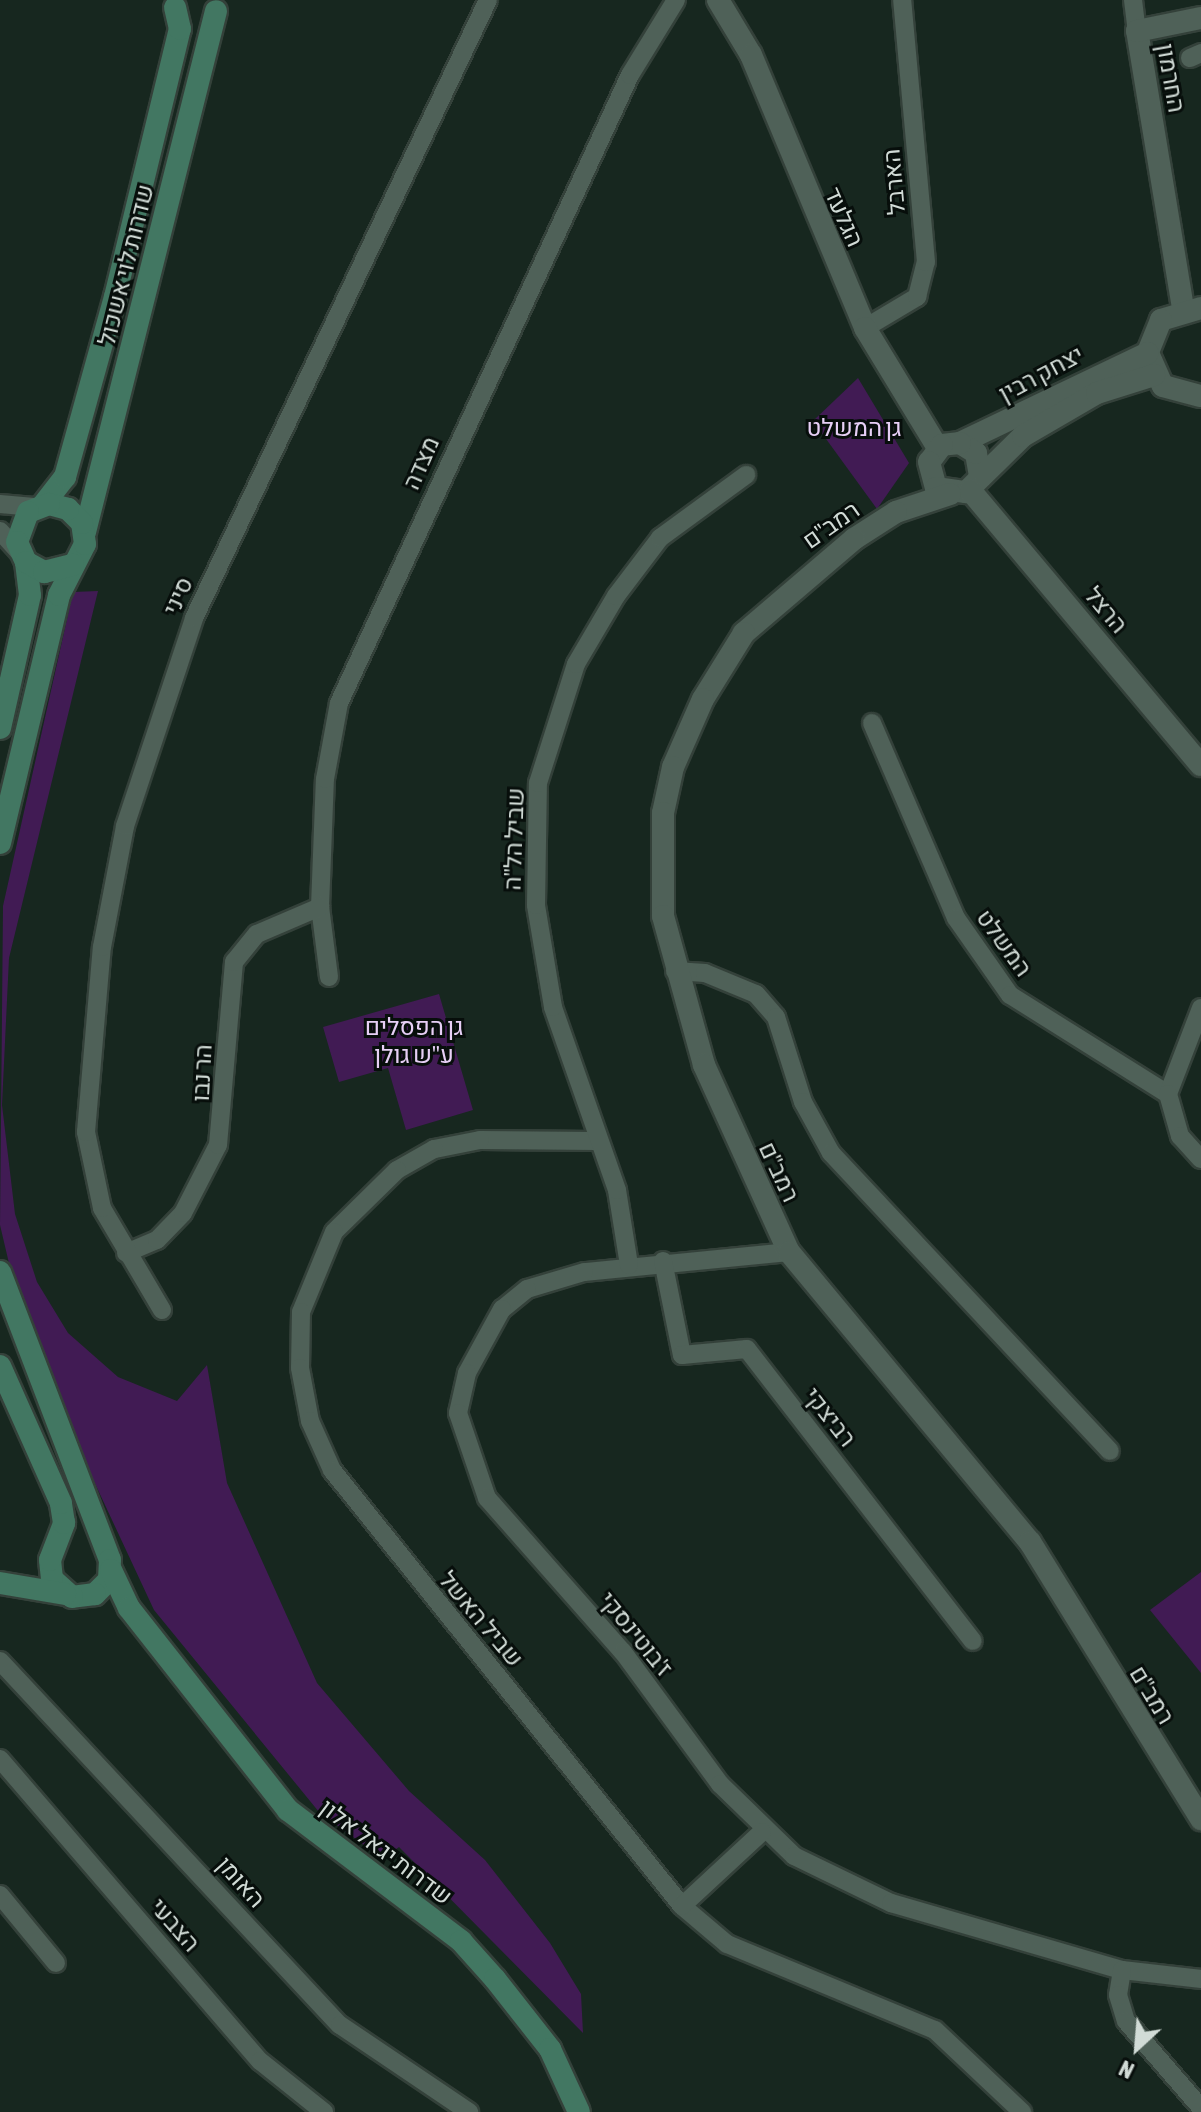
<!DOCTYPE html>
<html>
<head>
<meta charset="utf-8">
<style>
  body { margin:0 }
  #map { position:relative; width:1201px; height:2112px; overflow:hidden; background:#17271f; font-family:"Asap Condensed",Heebo,sans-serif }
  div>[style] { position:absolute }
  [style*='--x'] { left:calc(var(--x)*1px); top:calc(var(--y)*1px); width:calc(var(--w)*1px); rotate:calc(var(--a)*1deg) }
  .green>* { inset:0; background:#411b54 }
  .roads { filter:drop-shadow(2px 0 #34413a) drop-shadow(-2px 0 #34413a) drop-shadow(0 2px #34413a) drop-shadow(0 -2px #34413a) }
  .minor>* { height:18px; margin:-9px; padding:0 9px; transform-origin:9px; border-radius:9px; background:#4f6158 }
  .tertiary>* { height:22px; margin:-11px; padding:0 11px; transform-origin:11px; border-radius:11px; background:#4f6158 }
  .secondary>* { height:22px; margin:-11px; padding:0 11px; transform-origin:11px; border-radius:11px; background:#427762 }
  span { translate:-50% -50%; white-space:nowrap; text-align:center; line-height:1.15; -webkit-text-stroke:6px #070e0b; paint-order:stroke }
  .street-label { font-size:24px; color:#d1dbd6 }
  .park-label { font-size:24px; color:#e7cff6 }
  .north { position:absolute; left:1097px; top:2008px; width:80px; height:80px; -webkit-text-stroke:6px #070e0b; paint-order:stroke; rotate:206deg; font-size:22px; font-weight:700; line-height:32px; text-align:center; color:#d1dbd6 }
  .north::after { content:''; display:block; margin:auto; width:28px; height:36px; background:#d1dbd6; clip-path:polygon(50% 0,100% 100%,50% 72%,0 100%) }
</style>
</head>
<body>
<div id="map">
  <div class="green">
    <div style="clip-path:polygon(858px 378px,909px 463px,877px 509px,813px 421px)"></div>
    <div style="clip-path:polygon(98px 591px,9px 958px,2px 1105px,15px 1214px,37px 1282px,68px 1333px,118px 1377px,177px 1401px,207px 1365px,227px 1483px,317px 1683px,409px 1791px,485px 1860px,550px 1943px,581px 1994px,583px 2033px,399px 1847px,383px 1859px,319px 1812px,154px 1610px,56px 1400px,16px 1293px,0 1225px,3px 906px,73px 592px)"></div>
    <div style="clip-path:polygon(439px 994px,473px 1110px,406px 1130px,388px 1068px,339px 1082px,323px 1027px)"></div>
    <div style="clip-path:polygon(1201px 1572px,1201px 1673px,1150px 1610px)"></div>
  </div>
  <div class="roads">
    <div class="minor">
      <div style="--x:1133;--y:0;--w:31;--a:83"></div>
      <div style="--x:1190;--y:58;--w:12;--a:-24"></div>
      <div style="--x:865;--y:328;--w:61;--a:-30.8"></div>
      <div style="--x:917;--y:297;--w:36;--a:-76"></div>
      <div style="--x:926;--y:262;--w:263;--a:-95.2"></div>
      <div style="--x:0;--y:504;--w:37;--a:5"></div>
      <div style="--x:0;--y:531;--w:28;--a:48"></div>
      <div style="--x:872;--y:723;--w:212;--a:66.7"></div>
      <div style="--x:956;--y:918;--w:94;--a:55"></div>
      <div style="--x:1010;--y:995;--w:186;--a:32.1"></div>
      <div style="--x:675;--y:971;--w:30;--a:4"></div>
      <div style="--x:705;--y:973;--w:55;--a:22.4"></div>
      <div style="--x:756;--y:994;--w:30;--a:49"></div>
      <div style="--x:776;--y:1017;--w:89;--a:72.4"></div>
      <div style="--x:803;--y:1102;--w:58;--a:61.2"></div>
      <div style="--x:831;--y:1153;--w:408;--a:46.9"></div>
      <div style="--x:329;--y:977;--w:71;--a:-97.3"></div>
      <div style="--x:320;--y:907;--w:128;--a:-87.8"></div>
      <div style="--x:325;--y:779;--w:77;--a:-79.6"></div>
      <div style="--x:339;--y:703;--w:692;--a:-65.14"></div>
      <div style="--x:630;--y:75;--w:88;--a:-58.5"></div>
      <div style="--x:1201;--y:1008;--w:92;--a:111"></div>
      <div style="--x:1168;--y:1094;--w:44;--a:74.1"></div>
      <div style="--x:1180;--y:1136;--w:31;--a:48"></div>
      <div style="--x:596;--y:1141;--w:116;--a:-179.5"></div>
      <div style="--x:480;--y:1140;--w:47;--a:168.9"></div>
      <div style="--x:434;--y:1149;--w:43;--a:150.4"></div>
      <div style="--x:397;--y:1170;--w:88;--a:135.5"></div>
      <div style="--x:334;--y:1232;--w:87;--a:112.4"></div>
      <div style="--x:301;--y:1312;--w:56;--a:91"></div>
      <div style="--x:300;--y:1368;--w:54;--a:79.3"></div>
      <div style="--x:310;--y:1421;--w:54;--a:65.8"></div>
      <div style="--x:332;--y:1470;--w:559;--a:51.24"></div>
      <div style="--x:682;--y:1906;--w:59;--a:40.2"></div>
      <div style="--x:727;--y:1944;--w:225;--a:22.5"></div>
      <div style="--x:935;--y:2030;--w:120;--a:43.3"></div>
      <div style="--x:789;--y:1252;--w:206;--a:174.4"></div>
      <div style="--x:584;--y:1272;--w:59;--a:163.4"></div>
      <div style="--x:527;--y:1289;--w:32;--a:141"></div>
      <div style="--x:502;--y:1309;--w:73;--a:118.7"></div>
      <div style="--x:467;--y:1373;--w:41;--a:102.7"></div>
      <div style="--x:458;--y:1413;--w:90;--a:71.2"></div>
      <div style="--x:487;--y:1498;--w:205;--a:48.6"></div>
      <div style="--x:623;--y:1652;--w:164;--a:53.7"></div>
      <div style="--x:720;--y:1784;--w:103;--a:44.2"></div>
      <div style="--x:794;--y:1856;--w:108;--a:25.9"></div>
      <div style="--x:891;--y:1903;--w:241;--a:16.2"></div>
      <div style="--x:1122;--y:1970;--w:80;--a:6.5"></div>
      <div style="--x:126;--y:1253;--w:34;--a:-23"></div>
      <div style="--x:157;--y:1240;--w:37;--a:-46"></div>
      <div style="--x:183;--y:1213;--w:76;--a:-62.8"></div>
      <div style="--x:218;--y:1145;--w:184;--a:-85"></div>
      <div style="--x:234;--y:962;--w:36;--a:-51"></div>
      <div style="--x:257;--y:934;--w:69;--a:-23.2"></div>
      <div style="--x:663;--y:1261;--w:96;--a:78.6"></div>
      <div style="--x:682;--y:1355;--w:65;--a:-5.3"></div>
      <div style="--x:747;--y:1349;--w:369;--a:52.3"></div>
      <div style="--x:629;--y:1265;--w:76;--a:-99.1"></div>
      <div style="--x:617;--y:1190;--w:194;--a:-109.3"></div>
      <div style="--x:553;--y:1007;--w:103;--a:-99.5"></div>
      <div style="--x:536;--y:905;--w:122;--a:-89.1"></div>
      <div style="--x:538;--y:783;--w:125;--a:-72.3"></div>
      <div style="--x:576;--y:664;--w:79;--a:-59.5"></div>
      <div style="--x:616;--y:596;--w:73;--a:-52.8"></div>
      <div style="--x:660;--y:538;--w:107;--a:-36.2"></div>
      <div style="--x:162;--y:1310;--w:118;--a:-120.5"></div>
      <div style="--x:102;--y:1208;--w:78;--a:-101.9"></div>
      <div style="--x:86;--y:1132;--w:186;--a:-85.1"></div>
      <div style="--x:102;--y:947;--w:123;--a:-79.2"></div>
      <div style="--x:125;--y:826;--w:219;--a:-71.6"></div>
      <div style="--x:194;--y:618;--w:684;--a:-64.56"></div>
      <div style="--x:0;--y:1661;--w:498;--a:47"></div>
      <div style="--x:340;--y:2025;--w:156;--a:34"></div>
      <div style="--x:0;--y:1759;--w:399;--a:49.3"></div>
      <div style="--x:260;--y:2061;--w:82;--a:38.6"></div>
      <div style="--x:0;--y:1895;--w:88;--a:50.5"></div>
      <div style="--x:682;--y:1906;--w:109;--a:-42.8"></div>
      <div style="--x:1122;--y:1970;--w:25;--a:99"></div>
      <div style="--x:1118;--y:1995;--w:27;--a:73"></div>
      <div style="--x:1126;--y:2021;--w:115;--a:49.2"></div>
    </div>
    <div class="tertiary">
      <div style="--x:718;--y:0;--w:64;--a:59"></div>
      <div style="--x:751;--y:55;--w:296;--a:67.3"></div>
      <div style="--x:865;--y:328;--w:140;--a:58.7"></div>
      <div style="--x:1183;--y:308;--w:281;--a:-99.4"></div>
      <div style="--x:1137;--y:31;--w:65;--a:-11.5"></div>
      <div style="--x:1201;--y:308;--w:42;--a:163.3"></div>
      <div style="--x:1161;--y:320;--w:35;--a:112"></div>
      <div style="--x:1148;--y:353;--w:36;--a:66"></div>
      <div style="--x:1163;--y:386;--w:39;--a:15"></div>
      <div style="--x:960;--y:443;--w:208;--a:-25.6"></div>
      <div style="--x:980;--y:476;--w:23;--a:-100"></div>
      <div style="--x:976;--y:453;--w:19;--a:-148"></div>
      <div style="--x:960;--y:443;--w:18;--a:174"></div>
      <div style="--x:942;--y:445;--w:21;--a:127"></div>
      <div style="--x:929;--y:462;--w:27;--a:75"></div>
      <div style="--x:936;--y:488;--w:30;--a:8"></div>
      <div style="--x:966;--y:492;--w:80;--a:-44.5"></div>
      <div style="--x:1023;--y:436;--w:86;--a:-30.2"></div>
      <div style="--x:1097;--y:393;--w:60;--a:-17.5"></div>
      <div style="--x:970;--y:490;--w:359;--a:50"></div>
      <div style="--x:950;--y:494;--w:57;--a:161.6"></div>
      <div style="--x:896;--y:512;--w:50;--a:147.3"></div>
      <div style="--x:854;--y:539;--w:145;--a:139.5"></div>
      <div style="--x:744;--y:633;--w:78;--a:121.8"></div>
      <div style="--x:703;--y:699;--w:74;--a:113.8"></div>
      <div style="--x:673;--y:767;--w:47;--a:102.3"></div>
      <div style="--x:663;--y:813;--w:103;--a:90"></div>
      <div style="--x:663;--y:916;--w:155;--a:74.6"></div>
      <div style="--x:704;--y:1065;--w:205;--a:65.6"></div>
      <div style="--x:789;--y:1252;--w:377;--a:50.3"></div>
      <div style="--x:1030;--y:1542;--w:326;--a:58.3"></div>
    </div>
    <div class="secondary">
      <div style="--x:43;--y:505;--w:36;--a:-52"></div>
      <div style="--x:65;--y:477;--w:187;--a:-74.5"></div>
      <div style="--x:115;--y:297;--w:276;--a:-76.4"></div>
      <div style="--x:180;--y:29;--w:22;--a:-103"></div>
      <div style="--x:85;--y:532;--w:537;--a:-75.89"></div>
      <div style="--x:0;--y:728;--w:136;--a:-77.3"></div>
      <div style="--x:30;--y:595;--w:33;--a:-97"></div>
      <div style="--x:0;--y:843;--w:255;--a:-76.6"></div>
      <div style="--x:59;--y:595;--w:57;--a:-63"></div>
      <div style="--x:85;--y:544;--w:21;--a:-98"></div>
      <div style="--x:82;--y:523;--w:20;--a:-135"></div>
      <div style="--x:68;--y:509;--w:20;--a:-165"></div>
      <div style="--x:49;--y:504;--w:22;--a:159"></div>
      <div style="--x:28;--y:512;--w:32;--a:110"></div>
      <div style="--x:17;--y:542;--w:22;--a:66"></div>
      <div style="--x:26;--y:562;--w:21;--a:29"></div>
      <div style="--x:44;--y:572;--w:30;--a:-14"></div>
      <div style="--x:0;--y:1272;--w:308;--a:69.1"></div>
      <div style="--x:110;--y:1560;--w:20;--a:93"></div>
      <div style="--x:109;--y:1580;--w:20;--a:135"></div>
      <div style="--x:95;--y:1594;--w:23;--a:173"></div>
      <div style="--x:72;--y:1597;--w:27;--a:-138"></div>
      <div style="--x:52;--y:1579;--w:19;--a:-96"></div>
      <div style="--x:50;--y:1560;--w:40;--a:-69"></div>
      <div style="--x:64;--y:1523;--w:20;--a:-99"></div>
      <div style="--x:61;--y:1503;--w:150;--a:-114"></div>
      <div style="--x:111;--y:1570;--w:42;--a:64.7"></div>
      <div style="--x:129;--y:1608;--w:257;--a:51.8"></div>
      <div style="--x:288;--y:1810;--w:217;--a:37.1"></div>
      <div style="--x:461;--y:1941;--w:51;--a:48.2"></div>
      <div style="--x:495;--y:1979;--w:89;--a:51.8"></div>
      <div style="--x:550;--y:2049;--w:69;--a:65.3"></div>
      <div style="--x:0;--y:1583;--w:66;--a:9.6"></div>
    </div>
  </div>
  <div class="street-label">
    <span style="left:1171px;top:78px;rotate:80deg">החרמון</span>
    <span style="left:894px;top:182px;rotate:-95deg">הארבל</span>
    <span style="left:844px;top:217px;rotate:66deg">הגלעד</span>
    <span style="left:126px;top:265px;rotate:-76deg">שדרות לוי אשכול</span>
    <span style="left:1041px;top:374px;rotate:-28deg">יצחק רבין</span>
    <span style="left:421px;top:463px;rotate:-66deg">מצדה</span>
    <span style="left:831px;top:525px;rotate:-35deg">רמב"ם</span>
    <span style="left:178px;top:596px;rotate:-66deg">סיני</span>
    <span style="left:1106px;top:610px;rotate:50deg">הרצל</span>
    <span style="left:514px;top:839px;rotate:-88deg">שביל הל"ה</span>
    <span style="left:1004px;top:943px;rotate:54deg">המשלט</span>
    <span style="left:202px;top:1073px;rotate:-87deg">הר נבו</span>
    <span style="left:779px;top:1172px;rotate:65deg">רמב"ם</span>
    <span style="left:830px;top:1417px;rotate:52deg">רביצקי</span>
    <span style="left:481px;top:1619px;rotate:50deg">שביל האשל</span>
    <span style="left:636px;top:1634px;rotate:51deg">ז'בוטינסקי</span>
    <span style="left:1152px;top:1695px;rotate:59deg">רמב"ם</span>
    <span style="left:386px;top:1852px;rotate:37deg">שדרות יגאל אלון</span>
    <span style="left:241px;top:1882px;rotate:48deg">האומן</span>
    <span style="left:175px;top:1925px;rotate:49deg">הצבעי</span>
  </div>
  <div class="park-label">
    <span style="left:854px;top:428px">גן המשלט</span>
    <span style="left:414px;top:1041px">גן הפסלים<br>ע"ש גולן</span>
  </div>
  <div class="north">N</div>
</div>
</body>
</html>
